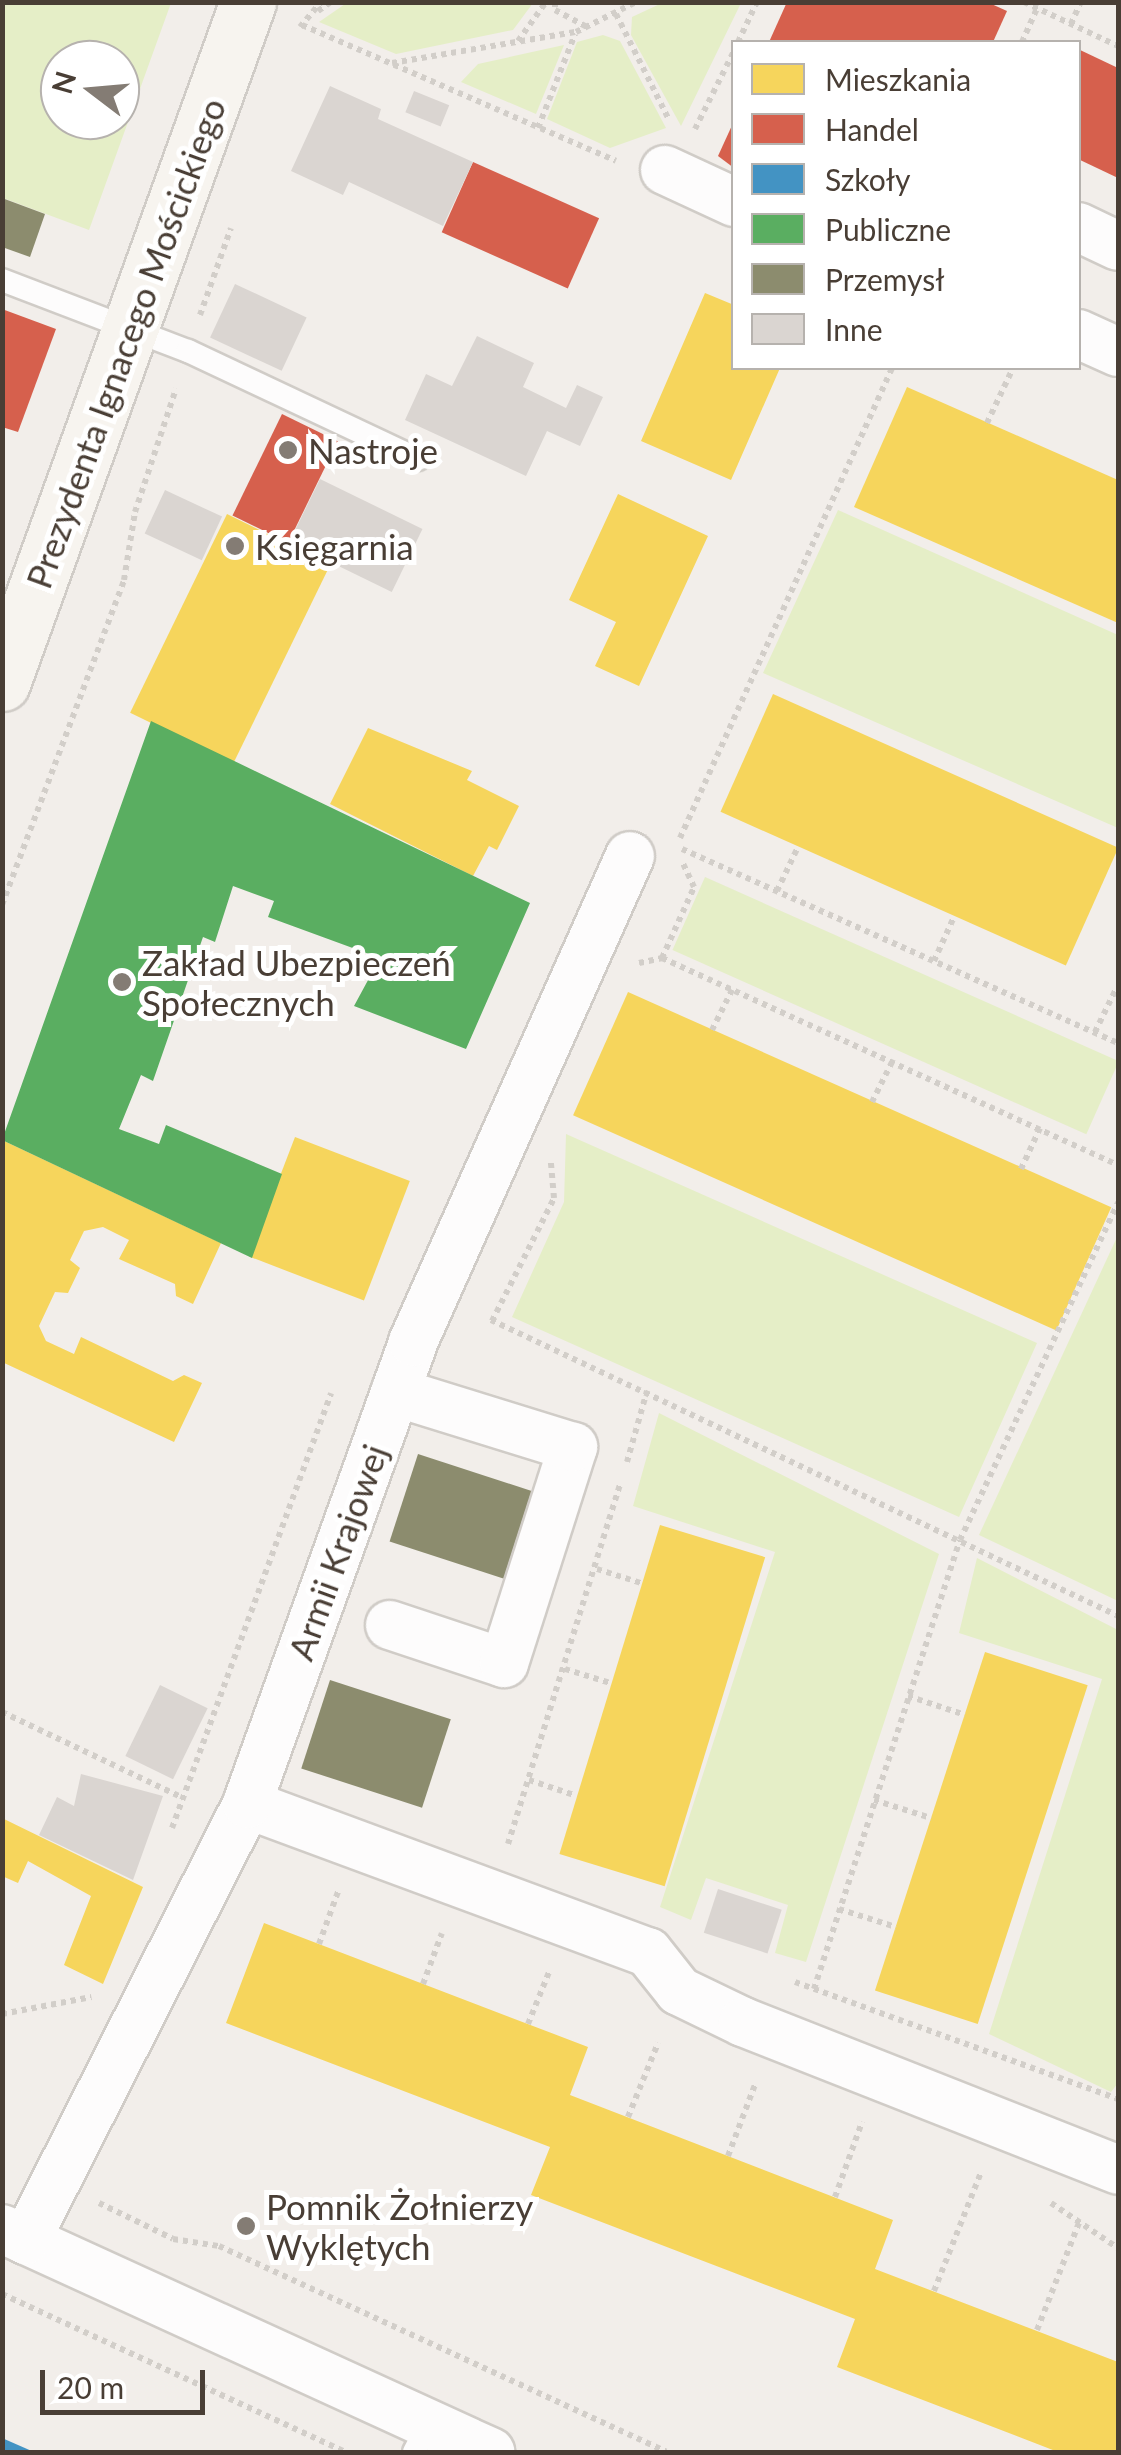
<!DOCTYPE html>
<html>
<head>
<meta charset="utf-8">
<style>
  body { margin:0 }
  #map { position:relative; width:1121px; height:2455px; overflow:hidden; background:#f2eeea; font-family:Lato,sans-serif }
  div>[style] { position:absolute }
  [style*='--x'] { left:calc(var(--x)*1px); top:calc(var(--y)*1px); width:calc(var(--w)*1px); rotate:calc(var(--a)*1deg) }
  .green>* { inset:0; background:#e5eec7; transform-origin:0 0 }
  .homes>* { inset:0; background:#f6d55c; transform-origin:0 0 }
  .shops>* { inset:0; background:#d6604d; transform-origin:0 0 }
  .schools>* { inset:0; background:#4393c3 }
  .public>* { inset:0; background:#5aae61 }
  .industry>* { inset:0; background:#8c8c6e; transform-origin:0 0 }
  .building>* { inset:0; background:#dad5d1; transform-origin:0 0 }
  .path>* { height:6px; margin-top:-3px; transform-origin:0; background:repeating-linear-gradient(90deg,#d2cec9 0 5px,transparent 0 10px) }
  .roads { filter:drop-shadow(2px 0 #d0ccc7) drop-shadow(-2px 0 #d0ccc7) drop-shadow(0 2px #d0ccc7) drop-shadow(0 -2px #d0ccc7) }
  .lane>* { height:22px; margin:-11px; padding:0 11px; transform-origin:11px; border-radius:11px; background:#fdfcfc }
  .street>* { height:48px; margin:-24px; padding:0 24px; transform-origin:24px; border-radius:24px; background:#fdfcfc }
  .secondary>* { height:55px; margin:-27.5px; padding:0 27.5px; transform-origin:27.5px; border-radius:27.5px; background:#f7f4ef }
  .dots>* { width:28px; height:28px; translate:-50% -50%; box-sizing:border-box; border:5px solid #fff; border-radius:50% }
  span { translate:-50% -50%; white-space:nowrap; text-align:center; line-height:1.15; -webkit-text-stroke:10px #fff; paint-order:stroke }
  .street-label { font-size:35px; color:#493e35 }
  .poi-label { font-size:35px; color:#493e35 }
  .left { translate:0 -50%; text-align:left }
  .frame { position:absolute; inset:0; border:5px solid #493e35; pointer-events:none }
  .legend { position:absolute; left:731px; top:40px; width:350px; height:330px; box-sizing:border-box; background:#fff; border:2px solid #b6b2ae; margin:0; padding:12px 18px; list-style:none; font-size:30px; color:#493e35 }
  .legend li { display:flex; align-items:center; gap:20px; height:50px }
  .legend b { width:50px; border:2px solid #b6b2ae }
  .north { position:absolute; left:40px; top:40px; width:100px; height:100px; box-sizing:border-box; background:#fff; border:2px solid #b6b2ae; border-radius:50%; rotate:286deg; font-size:28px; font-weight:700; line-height:40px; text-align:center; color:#493e35 }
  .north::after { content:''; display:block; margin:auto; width:35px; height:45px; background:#847c74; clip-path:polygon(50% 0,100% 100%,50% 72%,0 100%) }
  .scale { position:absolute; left:40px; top:2370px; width:165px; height:45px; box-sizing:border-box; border:5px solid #493e35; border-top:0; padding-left:12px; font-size:30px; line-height:35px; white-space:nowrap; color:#493e35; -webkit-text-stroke:8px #fff; paint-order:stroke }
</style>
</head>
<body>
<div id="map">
  <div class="green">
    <div style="clip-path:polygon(348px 2px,533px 2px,533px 3px,513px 30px,396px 54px,319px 22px)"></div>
    <div style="clip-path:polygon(evenodd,2px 3px,171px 3px,89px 230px,3px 198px,2px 3px,60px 60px,120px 60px,120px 120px,60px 120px,60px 60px)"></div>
    <div style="clip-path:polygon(662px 3px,741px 3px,681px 126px,631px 35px,632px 17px)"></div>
    <div style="clip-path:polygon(603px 35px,620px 41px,666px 128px,610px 148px,547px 119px,577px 42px)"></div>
    <div style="clip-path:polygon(564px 45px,536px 114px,461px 82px,478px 64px)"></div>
    <div style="clip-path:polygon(838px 510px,1118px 635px,1118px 828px,763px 673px)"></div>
    <div style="left:705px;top:877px;width:453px;height:80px;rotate:24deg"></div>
    <div style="clip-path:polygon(566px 1134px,1037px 1343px,959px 1517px,512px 1317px,564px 1202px)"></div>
    <div style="clip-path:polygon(1118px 1235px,1118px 1601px,979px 1535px)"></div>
    <div style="clip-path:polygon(659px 1413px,939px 1554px,806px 1962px,775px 1953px,788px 1905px,706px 1878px,691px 1920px,660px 1907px,775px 1552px,633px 1506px)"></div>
    <div style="clip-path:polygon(977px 1558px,1118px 1630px,1118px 2083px,1111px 2092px,989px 2034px,1102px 1679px,959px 1633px)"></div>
  </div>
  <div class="homes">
    <div style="clip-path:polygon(705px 293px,734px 305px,734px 368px,780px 368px,731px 480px,641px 441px)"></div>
    <div style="clip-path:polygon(907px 387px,1118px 480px,1118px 623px,854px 507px)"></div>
    <div style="clip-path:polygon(618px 494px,708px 536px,639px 686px,595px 666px,616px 622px,569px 600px)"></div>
    <div style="left:227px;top:514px;width:115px;height:221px;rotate:26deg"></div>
    <div style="left:773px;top:694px;width:378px;height:129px;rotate:24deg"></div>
    <div style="clip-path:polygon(368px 728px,472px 771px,467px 780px,519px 806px,497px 850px,489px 846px,473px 876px,330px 804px)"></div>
    <div style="left:628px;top:992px;width:529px;height:135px;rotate:24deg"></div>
    <div style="left:295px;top:1137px;width:123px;height:128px;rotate:21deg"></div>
    <div style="clip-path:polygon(2px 1140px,221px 1243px,193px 1304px,176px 1296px,175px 1284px,119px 1259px,129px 1240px,103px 1227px,84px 1231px,70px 1260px,80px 1268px,68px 1293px,55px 1292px,39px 1326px,46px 1341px,74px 1354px,81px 1337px,173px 1381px,184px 1375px,202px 1383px,174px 1442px,2px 1362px)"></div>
    <div style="left:660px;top:1525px;width:110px;height:344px;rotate:17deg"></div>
    <div style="left:985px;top:1652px;width:108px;height:356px;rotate:18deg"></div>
    <div style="clip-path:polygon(2px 1818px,143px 1887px,103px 1984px,64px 1965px,91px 1896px,28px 1861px,18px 1883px,2px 1876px)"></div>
    <div style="clip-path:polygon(264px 1923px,588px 2047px,570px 2095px,893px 2220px,875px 2269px,1118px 2362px,1118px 2452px,1058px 2452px,837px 2367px,855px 2319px,531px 2195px,550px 2147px,226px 2023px)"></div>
  </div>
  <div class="shops">
    <div style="clip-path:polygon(787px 2px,987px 2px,1007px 11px,993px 42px,769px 42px)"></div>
    <div style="clip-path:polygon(1078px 49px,1118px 68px,1118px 178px,1078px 159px)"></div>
    <div style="clip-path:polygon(734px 121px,734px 168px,718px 156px)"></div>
    <div style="left:473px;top:162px;width:138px;height:77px;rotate:24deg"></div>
    <div style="clip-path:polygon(2px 309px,56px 329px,18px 432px,2px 427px)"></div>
    <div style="left:282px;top:414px;width:62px;height:113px;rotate:26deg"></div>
  </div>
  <div class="schools">
    <div style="clip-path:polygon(2px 2438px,34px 2452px,2px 2452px)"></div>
  </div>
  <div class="public">
    <div style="clip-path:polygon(151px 721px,530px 903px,466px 1049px,354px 1006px,380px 958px,268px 917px,274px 901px,233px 886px,215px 942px,203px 937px,153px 1081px,141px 1075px,119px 1129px,159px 1144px,166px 1125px,282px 1174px,252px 1258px,2px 1140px)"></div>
  </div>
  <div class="industry">
    <div style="clip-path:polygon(2px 198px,45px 214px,30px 257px,2px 247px)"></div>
    <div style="left:418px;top:1454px;width:126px;height:92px;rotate:18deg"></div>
    <div style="left:330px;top:1680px;width:127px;height:93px;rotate:18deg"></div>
  </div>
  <div class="building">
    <div style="clip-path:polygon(330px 86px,381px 109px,378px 119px,473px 162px,443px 226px,349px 182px,343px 195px,291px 171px)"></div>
    <div style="left:414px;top:91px;width:38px;height:23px;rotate:22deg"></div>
    <div style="left:235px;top:284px;width:79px;height:59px;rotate:25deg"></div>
    <div style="clip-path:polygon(477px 336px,534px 363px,523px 387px,566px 408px,577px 385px,603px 397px,580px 446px,547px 431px,526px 476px,405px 420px,426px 374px,452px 386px)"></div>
    <div style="left:320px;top:479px;width:114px;height:70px;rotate:26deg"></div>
    <div style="left:165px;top:490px;width:63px;height:48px;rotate:25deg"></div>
    <div style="left:160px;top:1685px;width:53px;height:79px;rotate:26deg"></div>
    <div style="clip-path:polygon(81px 1774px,163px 1796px,133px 1880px,39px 1835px,57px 1797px,74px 1806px)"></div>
    <div style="left:718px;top:1889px;width:67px;height:46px;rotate:18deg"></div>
  </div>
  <div class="path">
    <div style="--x:555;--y:2;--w:8;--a:90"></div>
    <div style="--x:555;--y:10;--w:36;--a:28"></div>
    <div style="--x:1024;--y:2;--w:104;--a:25.1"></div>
    <div style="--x:318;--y:11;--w:16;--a:-35"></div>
    <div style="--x:616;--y:14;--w:116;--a:63.4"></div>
    <div style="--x:1071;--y:24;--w:24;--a:-66"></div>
    <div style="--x:302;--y:25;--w:342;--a:23.4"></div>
    <div style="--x:300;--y:27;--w:33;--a:-50"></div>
    <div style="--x:518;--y:41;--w:48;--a:-54.3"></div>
    <div style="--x:738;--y:42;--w:44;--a:-64.6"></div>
    <div style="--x:1022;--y:42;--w:37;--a:-66"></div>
    <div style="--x:392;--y:63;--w:187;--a:-9.6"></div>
    <div style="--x:576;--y:32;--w:67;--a:-26.6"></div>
    <div style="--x:538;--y:128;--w:101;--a:-68.5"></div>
    <div style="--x:695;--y:129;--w:87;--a:-63.4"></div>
    <div style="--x:200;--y:315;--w:92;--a:-70.4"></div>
    <div style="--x:987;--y:423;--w:61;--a:-64.7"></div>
    <div style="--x:680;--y:838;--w:516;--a:-65.72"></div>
    <div style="--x:682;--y:849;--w:477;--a:24"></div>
    <div style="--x:777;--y:891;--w:49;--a:-64.5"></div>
    <div style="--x:2;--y:905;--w:347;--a:-69.4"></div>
    <div style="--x:124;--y:580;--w:69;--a:-80.8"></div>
    <div style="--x:135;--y:512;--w:130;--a:-71.6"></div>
    <div style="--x:662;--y:958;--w:501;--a:24.42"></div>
    <div style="--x:934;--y:961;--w:48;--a:-65.6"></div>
    <div style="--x:639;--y:963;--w:24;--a:-12"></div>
    <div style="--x:662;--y:958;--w:78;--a:-65.7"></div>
    <div style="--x:694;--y:887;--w:26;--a:-115"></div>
    <div style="--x:712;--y:1030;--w:45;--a:-63.4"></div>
    <div style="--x:1095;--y:1032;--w:48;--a:-64"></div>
    <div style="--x:872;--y:1102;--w:45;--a:-63.4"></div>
    <div style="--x:1021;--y:1169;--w:45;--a:-65.1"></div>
    <div style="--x:491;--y:1320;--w:693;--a:25.27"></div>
    <div style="--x:492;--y:1321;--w:138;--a:-63.2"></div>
    <div style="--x:554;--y:1198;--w:36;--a:-95"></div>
    <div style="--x:627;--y:1462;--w:74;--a:-74.3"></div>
    <div style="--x:597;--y:1569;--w:46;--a:17.7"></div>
    <div style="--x:565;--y:1669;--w:47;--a:17.3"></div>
    <div style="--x:908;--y:1696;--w:60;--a:18.4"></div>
    <div style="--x:2;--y:1712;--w:200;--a:25.4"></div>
    <div style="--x:529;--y:1780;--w:47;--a:18.4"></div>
    <div style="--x:874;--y:1800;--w:60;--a:17.5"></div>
    <div style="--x:172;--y:1828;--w:463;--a:-69.9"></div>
    <div style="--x:508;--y:1844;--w:377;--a:-72.7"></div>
    <div style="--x:839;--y:1909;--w:60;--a:17.5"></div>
    <div style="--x:319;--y:1944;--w:59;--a:-70"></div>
    <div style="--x:795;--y:1982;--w:344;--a:19.9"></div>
    <div style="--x:423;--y:1984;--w:54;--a:-69.6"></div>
    <div style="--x:814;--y:1989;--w:472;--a:-72"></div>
    <div style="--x:960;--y:1540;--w:373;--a:-64.9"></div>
    <div style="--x:2;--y:2014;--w:91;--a:-10.8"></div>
    <div style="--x:528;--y:2024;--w:56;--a:-68"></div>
    <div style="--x:628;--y:2117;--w:80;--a:-67.9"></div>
    <div style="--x:728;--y:2156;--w:79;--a:-69.3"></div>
    <div style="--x:835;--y:2197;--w:80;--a:-70.2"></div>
    <div style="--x:99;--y:2203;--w:82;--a:25.9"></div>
    <div style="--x:173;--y:2239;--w:47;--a:8.7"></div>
    <div style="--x:219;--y:2246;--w:492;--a:24.7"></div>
    <div style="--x:1051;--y:2203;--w:81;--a:33.9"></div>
    <div style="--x:934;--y:2291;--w:128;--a:-68.4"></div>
    <div style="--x:2;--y:2294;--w:378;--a:24.7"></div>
    <div style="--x:1037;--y:2330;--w:115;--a:-68.6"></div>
  </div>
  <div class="roads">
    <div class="lane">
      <div style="--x:2;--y:280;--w:199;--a:20.9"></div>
      <div style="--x:188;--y:351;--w:254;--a:25.2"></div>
      <div style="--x:414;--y:2452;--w:32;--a:-62"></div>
    </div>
    <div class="street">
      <div style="--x:665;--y:170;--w:76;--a:24.9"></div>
      <div style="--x:1078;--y:227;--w:44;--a:25.4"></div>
      <div style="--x:1078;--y:334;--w:44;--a:24.2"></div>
      <div style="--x:390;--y:1625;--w:120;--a:18.4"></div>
      <div style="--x:504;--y:1663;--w:227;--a:-72.3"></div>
      <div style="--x:573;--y:1447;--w:186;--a:-162.8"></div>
      <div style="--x:247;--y:1804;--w:427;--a:20.3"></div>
      <div style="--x:648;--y:1952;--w:50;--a:51.5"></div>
      <div style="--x:679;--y:1991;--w:71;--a:25.8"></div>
      <div style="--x:743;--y:2022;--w:403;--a:21.5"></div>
      <div style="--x:2;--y:2229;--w:537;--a:24.56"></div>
      <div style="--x:26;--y:2240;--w:489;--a:-63.1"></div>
      <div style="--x:247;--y:1804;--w:491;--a:-70.2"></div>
      <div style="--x:413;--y:1342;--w:532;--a:-65.94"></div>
    </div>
    <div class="secondary">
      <div style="--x:2;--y:683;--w:724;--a:-70.14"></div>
    </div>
  </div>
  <div class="dots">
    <div style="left:288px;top:450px;background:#847c74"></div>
    <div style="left:235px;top:546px;background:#847c74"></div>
    <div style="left:122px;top:982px;background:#847c74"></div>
    <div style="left:246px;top:2226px;background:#847c74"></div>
  </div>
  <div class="street-label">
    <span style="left:125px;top:343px;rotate:-70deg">Prezydenta Ignacego Mościckiego</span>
    <span style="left:337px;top:1552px;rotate:-70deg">Armii Krajowej</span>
  </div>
  <div class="poi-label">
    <span class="left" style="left:308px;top:450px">Nastroje</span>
    <span class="left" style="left:255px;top:546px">Księgarnia</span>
    <span class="left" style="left:142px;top:982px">Zakład Ubezpieczeń<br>Społecznych</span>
    <span class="left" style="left:266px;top:2226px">Pomnik Żołnierzy<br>Wyklętych</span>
  </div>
  <div class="frame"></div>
  <ul class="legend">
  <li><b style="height:28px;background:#f6d55c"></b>Mieszkania</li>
  <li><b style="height:28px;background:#d6604d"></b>Handel</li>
  <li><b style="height:28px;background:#4393c3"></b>Szkoły</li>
  <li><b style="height:28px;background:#5aae61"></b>Publiczne</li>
  <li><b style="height:28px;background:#8c8c6e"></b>Przemysł</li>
  <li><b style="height:28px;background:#dad5d1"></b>Inne</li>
  </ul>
  <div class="north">N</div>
  <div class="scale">20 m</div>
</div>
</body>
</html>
